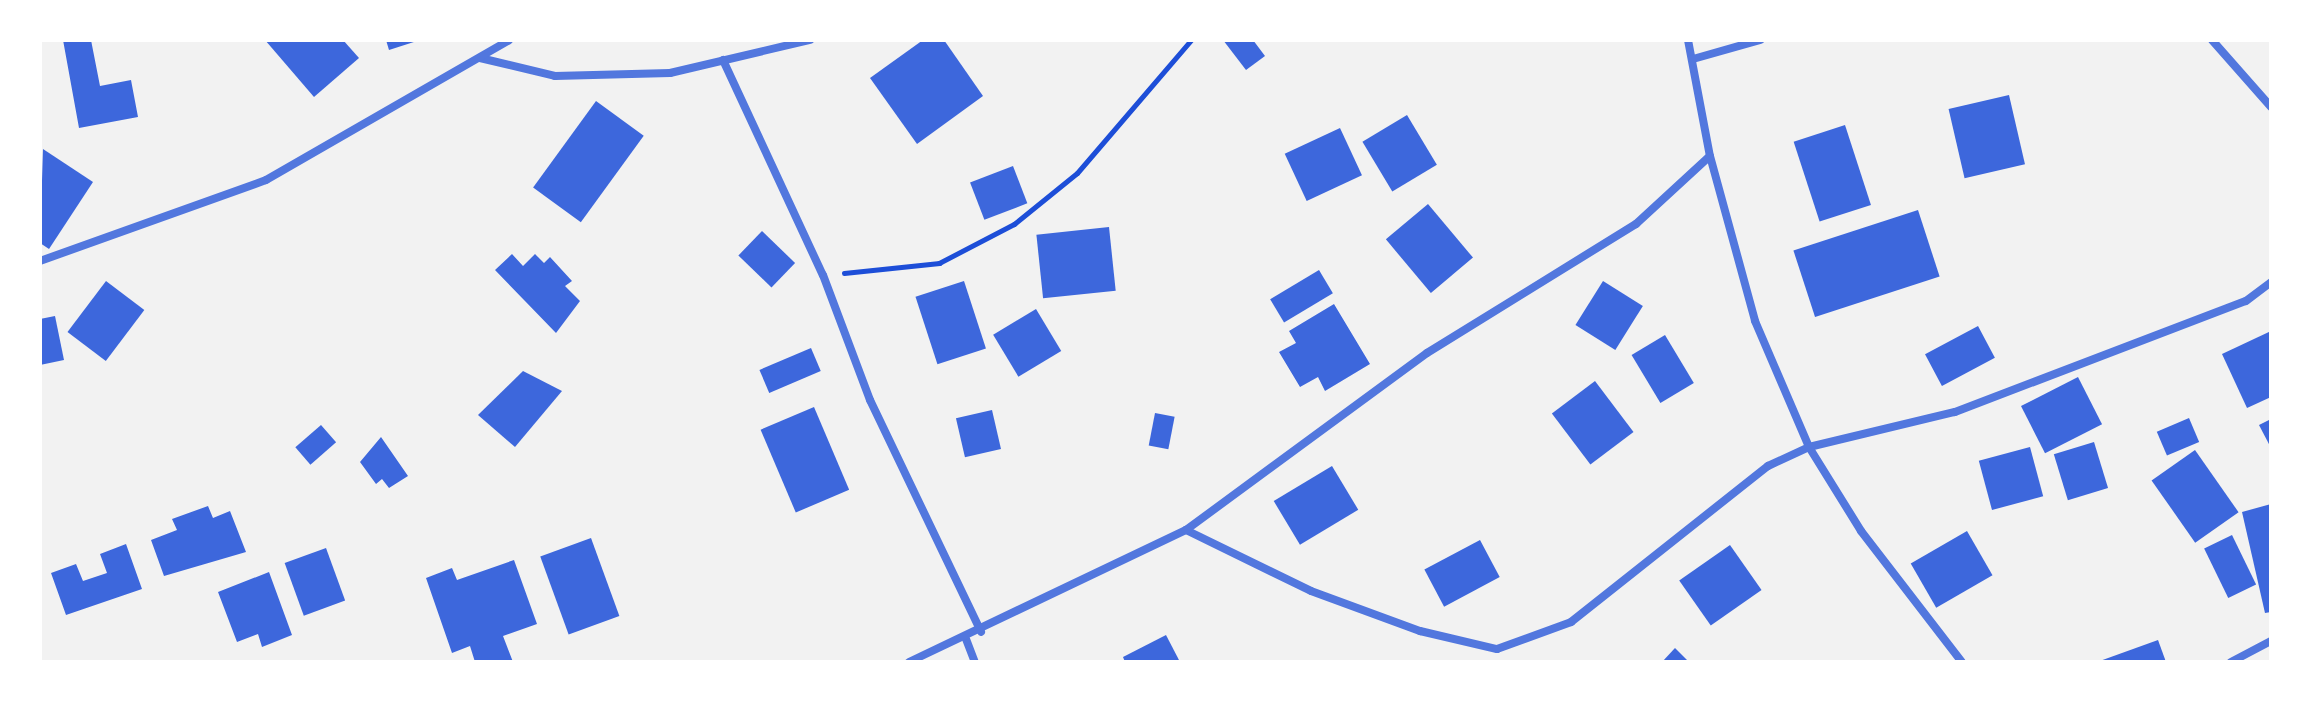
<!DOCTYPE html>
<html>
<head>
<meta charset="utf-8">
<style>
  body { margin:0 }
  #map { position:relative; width:2311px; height:702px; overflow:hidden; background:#f2f2f2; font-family:"PT Sans",sans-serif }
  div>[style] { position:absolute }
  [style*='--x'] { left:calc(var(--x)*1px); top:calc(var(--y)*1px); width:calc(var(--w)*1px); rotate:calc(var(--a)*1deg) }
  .building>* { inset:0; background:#3d67dc; transform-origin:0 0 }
  .path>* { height:5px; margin:-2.5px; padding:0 2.5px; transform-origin:2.5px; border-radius:2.5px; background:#1d4ed8 }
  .minor>* { height:8px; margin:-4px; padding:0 4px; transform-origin:4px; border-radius:4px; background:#5277de }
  span { translate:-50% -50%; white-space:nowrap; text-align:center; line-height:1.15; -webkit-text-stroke:6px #fff; paint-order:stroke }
  .frame { position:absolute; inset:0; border:42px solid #fff; pointer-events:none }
</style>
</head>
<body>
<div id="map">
  <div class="building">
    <div style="clip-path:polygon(63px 40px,91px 40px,100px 86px,131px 80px,138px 117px,79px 128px)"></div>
    <div style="clip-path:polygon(265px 40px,343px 40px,359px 58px,314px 97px)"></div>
    <div style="clip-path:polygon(386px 40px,417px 40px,417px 41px,389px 50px)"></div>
    <div style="clip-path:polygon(923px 40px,944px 40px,983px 96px,917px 144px,870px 78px)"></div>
    <div style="clip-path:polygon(1223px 40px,1253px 40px,1265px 56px,1246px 70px)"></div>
    <div style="left:2009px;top:95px;width:71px;height:62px;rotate:77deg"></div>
    <div style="left:596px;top:101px;width:59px;height:107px;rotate:36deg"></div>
    <div style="left:1407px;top:115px;width:58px;height:52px;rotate:59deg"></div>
    <div style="left:1845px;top:125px;width:84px;height:54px;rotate:72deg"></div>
    <div style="left:1340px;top:128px;width:52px;height:61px;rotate:65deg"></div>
    <div style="clip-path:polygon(43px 149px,93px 182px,49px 249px,40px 243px)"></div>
    <div style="left:1013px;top:166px;width:40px;height:46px;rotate:69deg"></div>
    <div style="left:1428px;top:204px;width:70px;height:55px;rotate:50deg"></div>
    <div style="left:1918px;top:210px;width:70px;height:131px;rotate:72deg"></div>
    <div style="left:1109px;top:227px;width:64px;height:73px;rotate:84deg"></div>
    <div style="left:762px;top:231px;width:46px;height:34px;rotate:44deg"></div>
    <div style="clip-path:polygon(512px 254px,523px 266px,535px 254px,544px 263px,550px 257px,572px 281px,565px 286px,580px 301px,556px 333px,495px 270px)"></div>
    <div style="left:1319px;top:270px;width:27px;height:57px;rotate:59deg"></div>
    <div style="left:106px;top:281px;width:48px;height:64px;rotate:37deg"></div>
    <div style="left:964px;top:281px;width:71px;height:51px;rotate:72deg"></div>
    <div style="left:1603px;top:281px;width:47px;height:52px;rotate:32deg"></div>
    <div style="clip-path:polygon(1334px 304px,1370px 364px,1325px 391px,1318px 377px,1300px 387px,1279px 352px,1296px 343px,1289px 331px)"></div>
    <div style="left:1036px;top:309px;width:49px;height:50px;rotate:59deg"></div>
    <div style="clip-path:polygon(55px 316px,64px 360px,40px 365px,40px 319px)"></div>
    <div style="left:1978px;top:326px;width:36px;height:60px;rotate:62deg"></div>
    <div style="clip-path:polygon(2271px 331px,2271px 397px,2247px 408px,2222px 354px)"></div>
    <div style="left:1665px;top:335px;width:56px;height:39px;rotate:59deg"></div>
    <div style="left:811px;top:348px;width:25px;height:56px;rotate:67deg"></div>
    <div style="clip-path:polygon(523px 371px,562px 391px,515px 447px,478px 415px)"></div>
    <div style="left:2078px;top:377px;width:53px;height:64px;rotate:63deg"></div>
    <div style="left:1595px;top:381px;width:64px;height:54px;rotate:53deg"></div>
    <div style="left:814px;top:407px;width:90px;height:58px;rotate:67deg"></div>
    <div style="left:992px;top:410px;width:40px;height:37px;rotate:77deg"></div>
    <div style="left:1155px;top:413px;width:20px;height:33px;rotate:11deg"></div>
    <div style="left:2189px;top:418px;width:26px;height:35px;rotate:67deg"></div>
    <div style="clip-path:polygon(2271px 419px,2271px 448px,2259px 425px)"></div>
    <div style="left:321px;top:425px;width:23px;height:34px;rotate:49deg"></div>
    <div style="clip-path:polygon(381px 437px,408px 476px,389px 488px,382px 479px,376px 484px,360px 462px)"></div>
    <div style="left:2094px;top:442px;width:48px;height:42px;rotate:73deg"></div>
    <div style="left:2030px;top:447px;width:51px;height:53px;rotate:75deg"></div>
    <div style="left:2195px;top:450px;width:76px;height:53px;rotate:55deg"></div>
    <div style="left:1332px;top:466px;width:51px;height:68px;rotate:59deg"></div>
    <div style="clip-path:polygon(2271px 504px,2271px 612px,2265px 613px,2242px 512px)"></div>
    <div style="clip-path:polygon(208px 506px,213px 518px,230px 511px,246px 552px,164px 576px,151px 540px,177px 530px,172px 519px)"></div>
    <div style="left:1967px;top:531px;width:51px;height:65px;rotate:60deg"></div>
    <div style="left:2232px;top:535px;width:55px;height:31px;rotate:64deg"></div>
    <div style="left:591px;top:538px;width:83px;height:54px;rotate:70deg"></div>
    <div style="left:1480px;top:540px;width:42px;height:63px;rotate:62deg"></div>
    <div style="clip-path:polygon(126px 544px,142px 589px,66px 615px,51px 573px,76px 564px,83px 581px,107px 573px,100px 554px)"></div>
    <div style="left:1730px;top:545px;width:55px;height:62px;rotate:55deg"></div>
    <div style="left:326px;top:548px;width:56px;height:44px;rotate:70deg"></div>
    <div style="clip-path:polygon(514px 560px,537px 624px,503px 636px,513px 662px,475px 662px,470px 646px,452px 653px,426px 578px,452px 568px,457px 580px)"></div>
    <div style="clip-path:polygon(269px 572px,292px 635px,262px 647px,258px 634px,237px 642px,218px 592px)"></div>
    <div style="clip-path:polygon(1166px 635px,1180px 662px,1125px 662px,1123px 657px)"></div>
    <div style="clip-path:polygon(2158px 640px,2166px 662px,2097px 662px)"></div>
    <div style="clip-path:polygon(1675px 648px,1689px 662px,1662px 662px)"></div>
  </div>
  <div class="path">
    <div style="--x:844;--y:273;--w:96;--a:-6"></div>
    <div style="--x:939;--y:263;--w:85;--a:-27.5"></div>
    <div style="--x:1014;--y:224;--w:81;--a:-39"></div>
    <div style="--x:1077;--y:173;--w:175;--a:-49.4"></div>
  </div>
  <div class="minor">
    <div style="--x:1688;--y:40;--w:118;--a:79.3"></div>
    <div style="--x:1710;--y:156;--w:171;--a:74.7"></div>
    <div style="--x:1755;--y:321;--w:137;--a:66.8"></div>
    <div style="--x:1809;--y:447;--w:99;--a:58.2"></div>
    <div style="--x:1861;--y:531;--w:165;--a:52.4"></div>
    <div style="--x:2212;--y:40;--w:89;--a:48.6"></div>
    <div style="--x:480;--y:58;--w:77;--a:13.5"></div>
    <div style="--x:555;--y:76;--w:115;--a:-1.5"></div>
    <div style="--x:670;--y:73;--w:144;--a:-13.3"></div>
    <div style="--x:1693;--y:59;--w:70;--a:-15.8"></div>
    <div style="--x:723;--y:60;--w:237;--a:65.1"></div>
    <div style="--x:823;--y:275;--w:134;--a:69.4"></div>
    <div style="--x:870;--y:400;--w:257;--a:64.4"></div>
    <div style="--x:40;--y:261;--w:240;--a:-19.7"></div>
    <div style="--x:266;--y:180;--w:280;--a:-29.9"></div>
    <div style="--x:1186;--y:530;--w:139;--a:26"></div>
    <div style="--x:1311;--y:591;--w:116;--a:20.2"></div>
    <div style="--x:1420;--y:631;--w:79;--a:13.2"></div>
    <div style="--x:1497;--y:649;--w:79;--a:-20"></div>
    <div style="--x:1571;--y:622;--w:251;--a:-38.4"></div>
    <div style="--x:1768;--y:466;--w:45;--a:-24.9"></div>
    <div style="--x:1809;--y:447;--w:150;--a:-13.5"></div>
    <div style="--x:1955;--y:412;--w:311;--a:-20.9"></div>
    <div style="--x:2246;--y:301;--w:31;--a:-37"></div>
    <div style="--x:966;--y:639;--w:25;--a:69"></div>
    <div style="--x:909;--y:662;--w:307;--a:-25.5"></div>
    <div style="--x:1186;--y:530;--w:299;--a:-36.3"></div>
    <div style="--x:1427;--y:353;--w:246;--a:-31.7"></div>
    <div style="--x:1636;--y:224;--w:100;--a:-42.6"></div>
    <div style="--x:2231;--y:662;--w:45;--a:-27.7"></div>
  </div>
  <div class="frame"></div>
</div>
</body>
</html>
